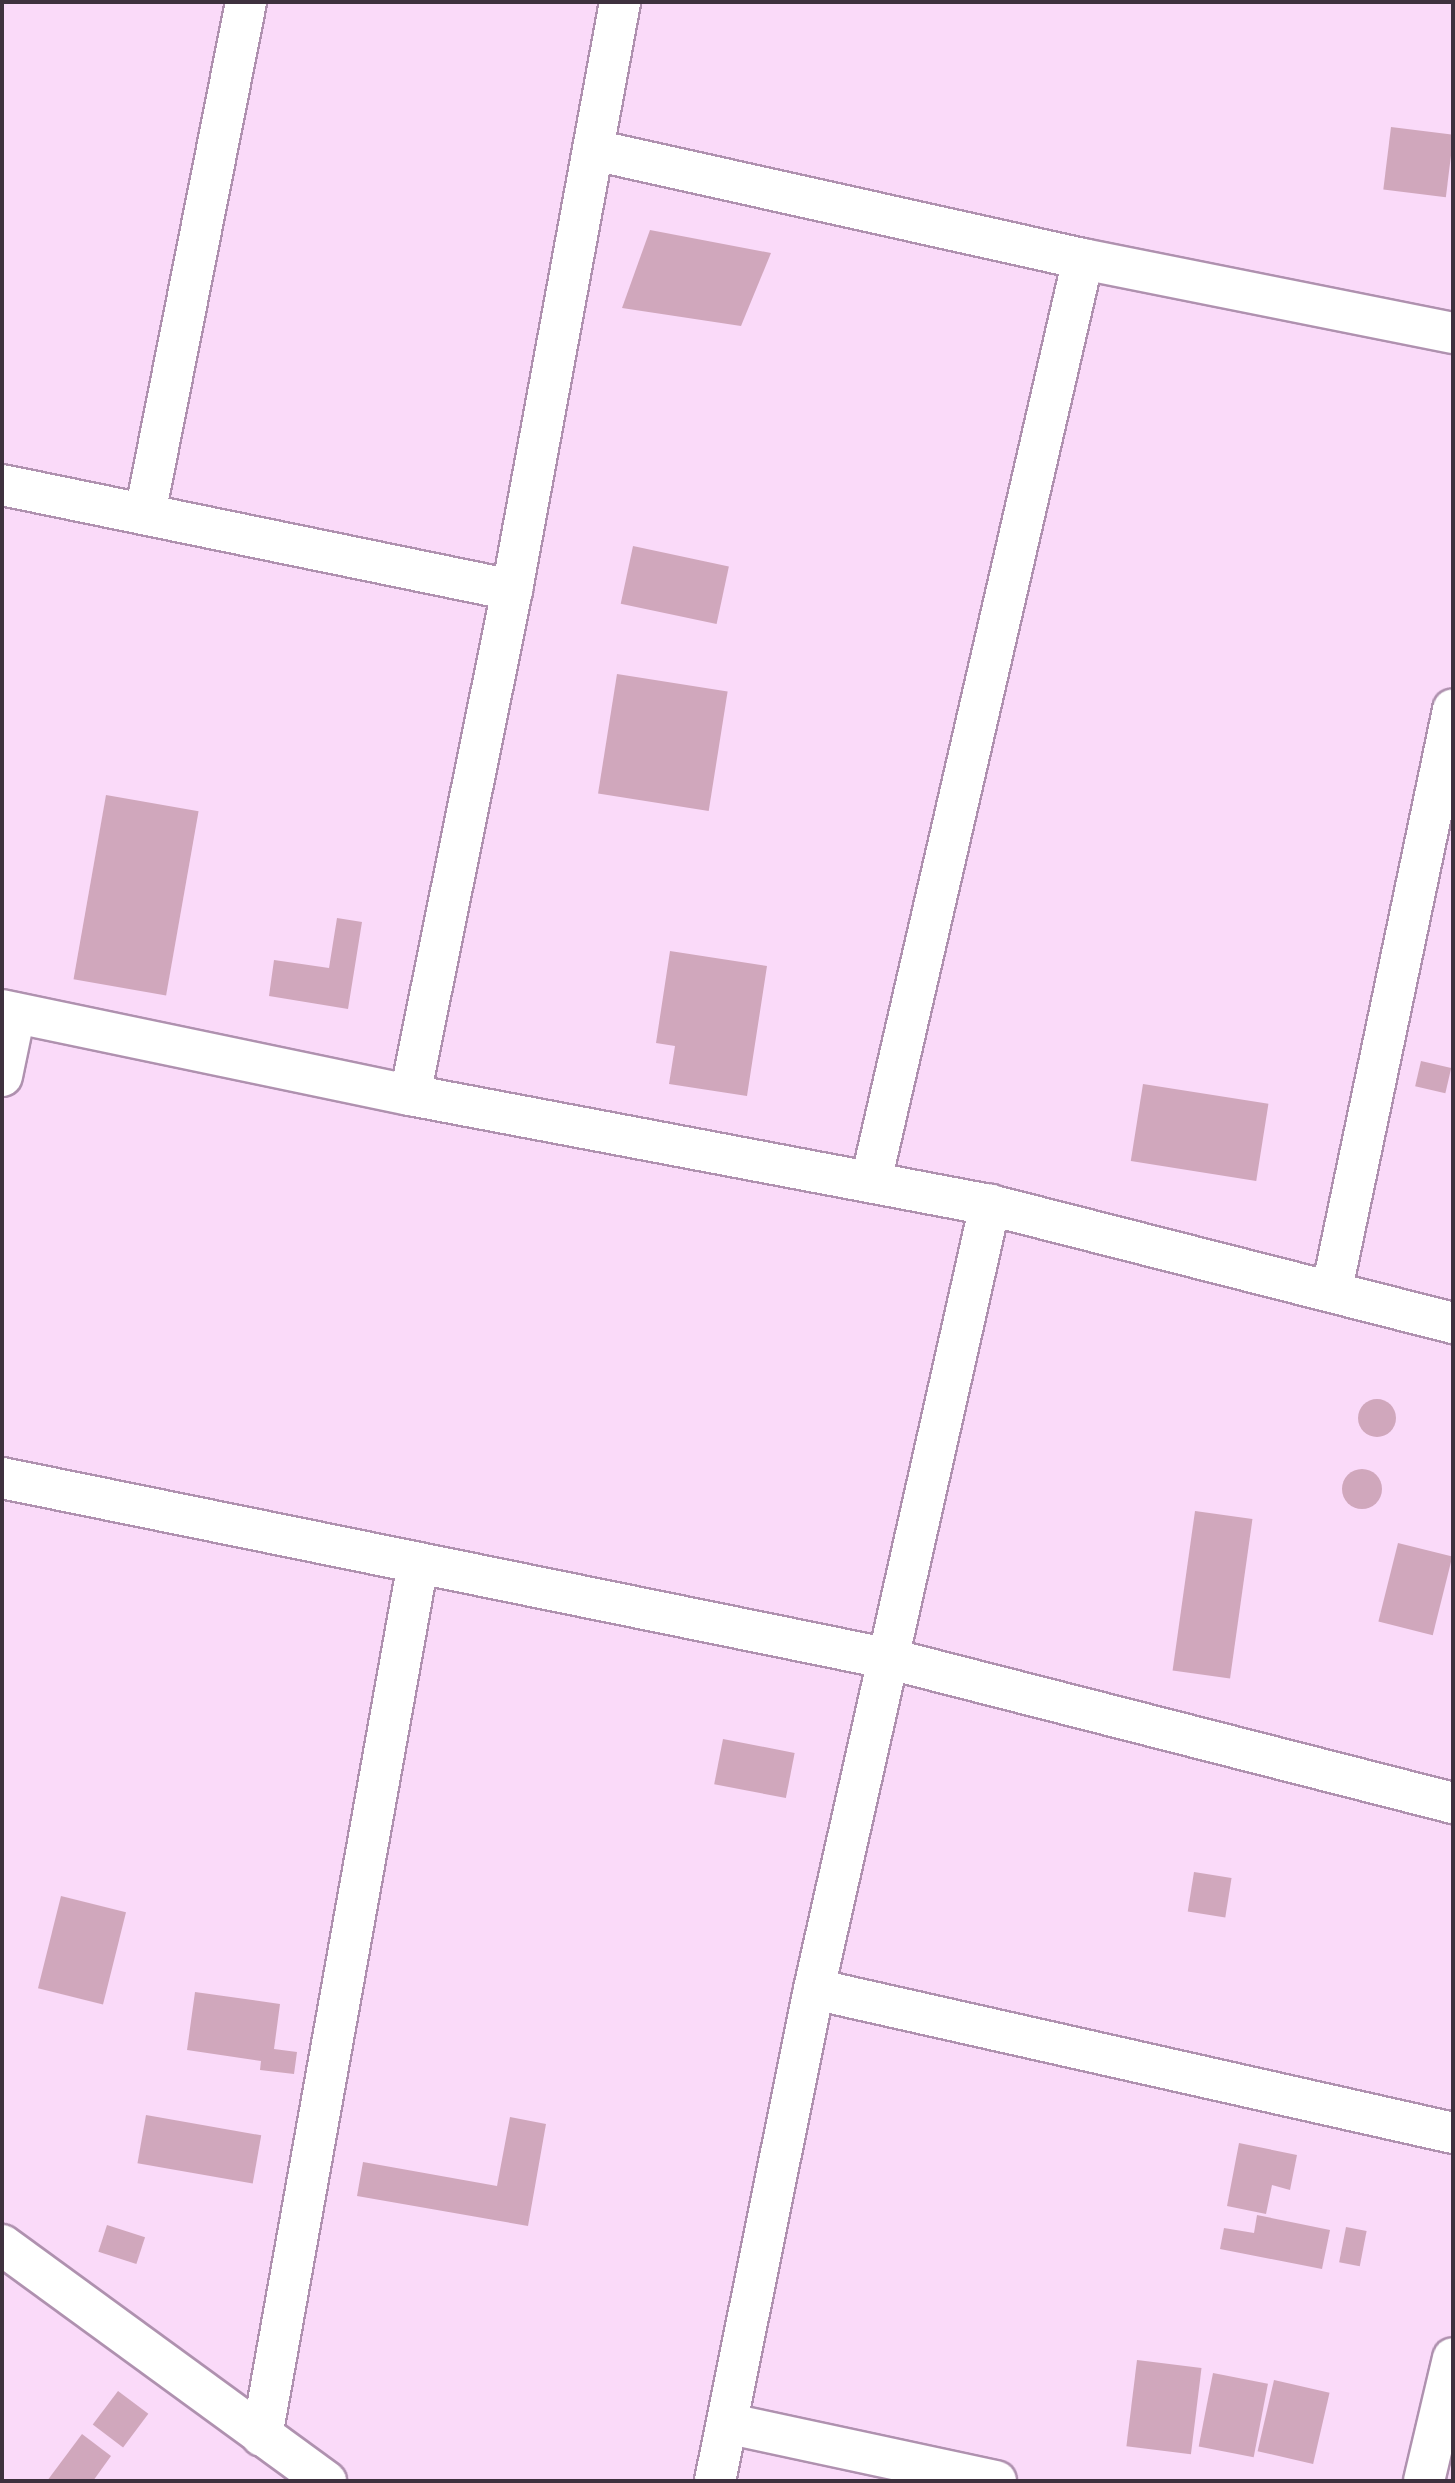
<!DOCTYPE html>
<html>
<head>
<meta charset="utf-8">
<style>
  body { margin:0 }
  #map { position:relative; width:1455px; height:2483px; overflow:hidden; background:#fadaf9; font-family:Figtree,sans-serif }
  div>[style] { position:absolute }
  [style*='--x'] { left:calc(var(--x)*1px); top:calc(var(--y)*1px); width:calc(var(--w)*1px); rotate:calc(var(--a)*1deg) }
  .building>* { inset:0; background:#d0a7bc; transform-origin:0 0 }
  .round { border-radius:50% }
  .roads { filter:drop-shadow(2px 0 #af91af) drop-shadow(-2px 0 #af91af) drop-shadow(0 2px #af91af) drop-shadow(0 -2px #af91af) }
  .minor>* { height:40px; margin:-20px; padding:0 20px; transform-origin:20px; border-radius:20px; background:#fff }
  span { translate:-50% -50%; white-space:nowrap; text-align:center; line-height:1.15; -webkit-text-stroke:7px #fbeefb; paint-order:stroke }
  .frame { position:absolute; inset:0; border:4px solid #3e313e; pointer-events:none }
</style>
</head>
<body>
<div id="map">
  <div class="building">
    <div style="left:1391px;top:127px;width:63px;height:63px;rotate:7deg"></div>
    <div style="clip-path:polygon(650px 230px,771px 253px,741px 326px,622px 308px)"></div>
    <div style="left:633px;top:546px;width:98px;height:59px;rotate:12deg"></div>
    <div style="left:617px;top:674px;width:112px;height:121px;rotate:9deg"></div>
    <div style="left:106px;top:795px;width:94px;height:187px;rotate:10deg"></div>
    <div style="clip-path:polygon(337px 918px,362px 922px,348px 1009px,269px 996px,274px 960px,329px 968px)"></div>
    <div style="clip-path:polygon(670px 951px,767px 966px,747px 1096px,669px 1084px,675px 1046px,656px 1043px)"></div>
    <div style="left:1421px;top:1061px;width:31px;height:26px;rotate:13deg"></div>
    <div style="left:1143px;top:1084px;width:127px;height:78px;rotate:9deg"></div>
    <div class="round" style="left:1358px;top:1399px;width:38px;height:38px"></div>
    <div class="round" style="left:1342px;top:1469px;width:40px;height:40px"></div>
    <div style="left:1195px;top:1511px;width:58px;height:161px;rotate:8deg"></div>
    <div style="left:1398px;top:1543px;width:56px;height:81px;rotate:14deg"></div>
    <div style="left:723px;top:1739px;width:73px;height:46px;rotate:11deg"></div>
    <div style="left:1194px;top:1872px;width:38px;height:40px;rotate:9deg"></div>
    <div style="left:61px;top:1896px;width:67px;height:95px;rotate:14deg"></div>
    <div style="clip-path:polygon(195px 1992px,280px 2004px,274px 2049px,297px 2052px,294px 2074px,260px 2070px,261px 2061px,187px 2050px)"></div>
    <div style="left:146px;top:2115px;width:117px;height:49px;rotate:10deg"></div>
    <div style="clip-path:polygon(510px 2117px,546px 2124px,528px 2226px,357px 2196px,363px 2162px,497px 2186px)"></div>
    <div style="clip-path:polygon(1239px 2143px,1297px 2155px,1290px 2190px,1272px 2185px,1266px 2214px,1227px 2206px)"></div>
    <div style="clip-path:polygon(1257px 2215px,1330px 2230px,1322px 2269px,1220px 2249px,1224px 2228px,1254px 2233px)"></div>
    <div style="left:107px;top:2225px;width:40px;height:28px;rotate:18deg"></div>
    <div style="left:1346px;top:2227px;width:21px;height:36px;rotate:11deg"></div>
    <div style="left:1137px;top:2360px;width:65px;height:87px;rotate:7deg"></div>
    <div style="left:1213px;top:2373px;width:56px;height:75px;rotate:11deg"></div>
    <div style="left:1274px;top:2380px;width:57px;height:73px;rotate:13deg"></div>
    <div style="left:118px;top:2391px;width:38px;height:42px;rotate:37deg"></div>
    <div style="clip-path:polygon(82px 2434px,111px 2456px,93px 2481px,47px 2481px)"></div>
  </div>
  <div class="roads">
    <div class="minor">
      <div style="--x:594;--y:150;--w:501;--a:12.57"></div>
      <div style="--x:1083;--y:259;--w:377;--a:11.3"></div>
      <div style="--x:2;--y:485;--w:521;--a:11.63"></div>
      <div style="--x:145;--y:514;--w:522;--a:-78.84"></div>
      <div style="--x:2;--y:1010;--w:417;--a:11.8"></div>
      <div style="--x:410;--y:1095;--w:590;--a:10.74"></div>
      <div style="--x:990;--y:1205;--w:478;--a:14.3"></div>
      <div style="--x:2;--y:1076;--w:64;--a:-78.3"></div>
      <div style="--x:410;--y:1095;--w:515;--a:-78.58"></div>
      <div style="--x:512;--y:590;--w:598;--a:-79.59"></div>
      <div style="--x:871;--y:1181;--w:946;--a:-77.05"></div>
      <div style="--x:1332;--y:1289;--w:592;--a:-78.2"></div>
      <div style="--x:2;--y:1478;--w:906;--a:11.52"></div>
      <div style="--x:890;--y:1659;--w:581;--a:14.35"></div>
      <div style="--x:814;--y:1989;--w:655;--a:12.7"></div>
      <div style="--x:2;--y:2245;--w:401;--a:36.1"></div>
      <div style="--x:730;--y:2424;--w:272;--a:12.1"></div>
      <div style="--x:262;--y:2436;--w:887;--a:-79.87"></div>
      <div style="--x:715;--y:2481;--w:502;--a:-78.62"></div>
      <div style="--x:814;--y:1989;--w:804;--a:-77.35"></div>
      <div style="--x:1424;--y:2481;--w:126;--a:-76.7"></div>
    </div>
  </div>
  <div class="frame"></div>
</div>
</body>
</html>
